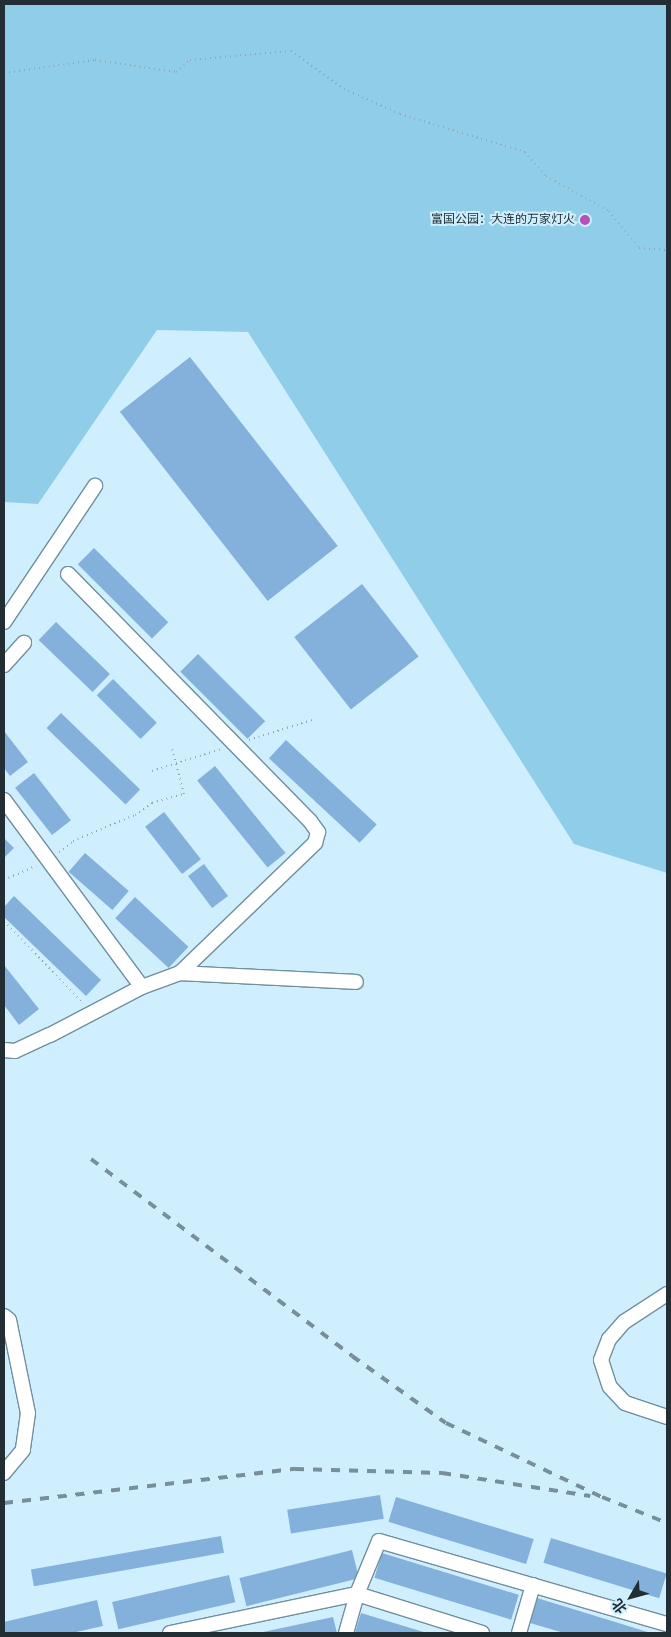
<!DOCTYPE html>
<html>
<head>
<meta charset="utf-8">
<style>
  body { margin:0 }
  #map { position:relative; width:671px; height:1637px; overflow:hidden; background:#cfefff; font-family:"Public Sans","Noto Sans SC",sans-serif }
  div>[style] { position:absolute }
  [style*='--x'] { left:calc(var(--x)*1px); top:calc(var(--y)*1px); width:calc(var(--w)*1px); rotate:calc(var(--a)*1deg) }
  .green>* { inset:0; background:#8fcde9 }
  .building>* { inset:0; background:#84b1dc; transform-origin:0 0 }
  .path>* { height:2px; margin-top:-1px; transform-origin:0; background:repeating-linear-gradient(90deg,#8fa7b3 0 1px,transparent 0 5px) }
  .roads { filter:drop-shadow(1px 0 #718f9d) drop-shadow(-1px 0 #718f9d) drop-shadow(0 1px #718f9d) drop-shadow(0 -1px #718f9d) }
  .minor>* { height:14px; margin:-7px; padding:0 7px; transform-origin:7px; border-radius:7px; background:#fff }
  .rail>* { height:4px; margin-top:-2px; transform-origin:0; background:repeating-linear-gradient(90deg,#788e99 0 9px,transparent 0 18px) }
  .dots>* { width:14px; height:14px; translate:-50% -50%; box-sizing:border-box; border:2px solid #cfefff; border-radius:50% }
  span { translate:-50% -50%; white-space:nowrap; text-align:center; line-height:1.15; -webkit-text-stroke:4px #cfefff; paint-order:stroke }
  .poi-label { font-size:12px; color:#222e34 }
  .right { translate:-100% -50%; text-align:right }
  .frame { position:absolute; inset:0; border:5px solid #222e34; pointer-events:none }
  .north { position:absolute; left:606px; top:1572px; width:50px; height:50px; -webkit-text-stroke:4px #cfefff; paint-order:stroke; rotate:232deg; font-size:14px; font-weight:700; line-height:20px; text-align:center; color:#222e34 }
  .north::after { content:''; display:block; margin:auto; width:18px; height:22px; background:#222e34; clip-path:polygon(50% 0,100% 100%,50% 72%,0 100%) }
</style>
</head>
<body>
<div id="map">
  <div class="green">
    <div style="clip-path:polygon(4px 4px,667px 4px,667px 873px,574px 844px,248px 332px,157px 330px,38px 504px,4px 502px)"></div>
  </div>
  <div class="building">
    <div style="left:190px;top:357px;width:240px;height:89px;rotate:52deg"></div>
    <div style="left:94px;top:548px;width:105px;height:23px;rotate:45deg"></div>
    <div style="left:362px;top:584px;width:92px;height:86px;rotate:52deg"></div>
    <div style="left:56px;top:622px;width:75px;height:25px;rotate:44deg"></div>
    <div style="left:198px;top:654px;width:95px;height:25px;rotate:45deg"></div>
    <div style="left:113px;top:679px;width:62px;height:23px;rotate:45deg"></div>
    <div style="left:61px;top:713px;width:110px;height:21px;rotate:44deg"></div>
    <div style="clip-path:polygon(4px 731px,28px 762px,10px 776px,4px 768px)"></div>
    <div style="left:286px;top:740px;width:124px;height:25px;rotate:43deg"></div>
    <div style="left:215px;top:766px;width:112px;height:23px;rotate:51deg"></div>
    <div style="left:34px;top:773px;width:60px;height:24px;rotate:52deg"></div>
    <div style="left:164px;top:812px;width:60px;height:24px;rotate:52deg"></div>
    <div style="clip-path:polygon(4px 838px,14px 848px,4px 858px)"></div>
    <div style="left:85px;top:853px;width:58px;height:25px;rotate:41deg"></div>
    <div style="left:204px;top:864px;width:40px;height:20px;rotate:53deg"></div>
    <div style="clip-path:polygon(14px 896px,101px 980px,86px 996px,4px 917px,4px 907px)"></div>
    <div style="left:135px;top:897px;width:73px;height:29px;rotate:43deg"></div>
    <div style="clip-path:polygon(4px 965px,39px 1009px,19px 1025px,4px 1005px)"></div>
    <div style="left:380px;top:1495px;width:24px;height:94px;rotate:81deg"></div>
    <div style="left:396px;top:1497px;width:144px;height:26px;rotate:17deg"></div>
    <div style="left:221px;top:1536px;width:17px;height:193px;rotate:80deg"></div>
    <div style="left:551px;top:1538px;width:121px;height:26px;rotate:17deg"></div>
    <div style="left:352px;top:1550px;width:29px;height:116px;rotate:76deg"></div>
    <div style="left:382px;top:1553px;width:143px;height:26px;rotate:17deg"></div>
    <div style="left:229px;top:1575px;width:28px;height:120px;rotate:77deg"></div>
    <div style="clip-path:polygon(537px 1598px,651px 1633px,564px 1633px,530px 1623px)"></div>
    <div style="clip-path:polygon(97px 1600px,103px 1626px,72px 1633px,4px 1633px,4px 1622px)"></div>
    <div style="clip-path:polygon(361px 1613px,427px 1633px,355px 1633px)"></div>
    <div style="clip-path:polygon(333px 1617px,337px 1633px,263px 1633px,263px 1632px)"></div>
  </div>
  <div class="path">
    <div style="--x:4;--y:73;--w:92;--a:-8.1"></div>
    <div style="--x:95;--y:60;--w:82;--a:8.4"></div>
    <div style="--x:176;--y:72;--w:18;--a:-41"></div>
    <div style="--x:190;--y:60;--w:101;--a:-5.1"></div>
    <div style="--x:291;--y:51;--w:65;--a:35.6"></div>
    <div style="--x:344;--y:89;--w:61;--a:24.1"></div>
    <div style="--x:400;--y:114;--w:131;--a:16.9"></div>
    <div style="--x:525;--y:152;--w:32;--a:49"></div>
    <div style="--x:546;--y:176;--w:72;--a:29.1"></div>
    <div style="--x:609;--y:211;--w:48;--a:51"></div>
    <div style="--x:639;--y:248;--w:28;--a:4"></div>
    <div style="--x:249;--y:740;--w:66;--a:-17.6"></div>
    <div style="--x:152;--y:771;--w:72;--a:-17.7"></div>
    <div style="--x:59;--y:852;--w:18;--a:-38"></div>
    <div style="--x:73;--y:841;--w:67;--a:-22.8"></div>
    <div style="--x:135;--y:815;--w:21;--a:-35"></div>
    <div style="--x:152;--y:803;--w:33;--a:-16"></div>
    <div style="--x:184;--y:794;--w:47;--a:-104.9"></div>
    <div style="--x:4;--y:880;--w:35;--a:-24"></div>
    <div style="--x:4;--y:921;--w:115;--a:46.1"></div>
  </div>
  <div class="roads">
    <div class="minor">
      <div style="--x:68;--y:574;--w:346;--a:45.6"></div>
      <div style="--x:310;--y:821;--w:14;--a:54"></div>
      <div style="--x:318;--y:832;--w:11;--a:105"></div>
      <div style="--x:315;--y:843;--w:187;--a:136.1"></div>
      <div style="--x:4;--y:622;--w:164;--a:-56.2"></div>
      <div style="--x:4;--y:665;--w:30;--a:-48"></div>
      <div style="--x:4;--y:800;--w:232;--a:53.6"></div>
      <div style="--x:4;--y:1050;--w:11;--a:5"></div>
      <div style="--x:15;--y:1051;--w:38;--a:-25"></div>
      <div style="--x:50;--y:1035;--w:104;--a:-27.6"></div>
      <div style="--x:142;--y:987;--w:40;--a:-20.2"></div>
      <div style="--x:180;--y:973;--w:176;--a:2.9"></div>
      <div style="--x:667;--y:1294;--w:51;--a:146.9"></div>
      <div style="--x:624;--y:1322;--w:23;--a:131"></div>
      <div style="--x:609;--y:1339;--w:22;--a:111"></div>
      <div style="--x:601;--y:1360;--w:28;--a:72"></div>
      <div style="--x:610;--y:1387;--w:22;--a:47"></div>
      <div style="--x:625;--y:1403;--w:44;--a:18.4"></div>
      <div style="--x:4;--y:1316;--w:6;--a:39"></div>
      <div style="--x:9;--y:1320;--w:95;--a:78.5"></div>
      <div style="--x:28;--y:1413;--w:37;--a:98"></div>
      <div style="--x:23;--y:1450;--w:30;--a:130"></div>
      <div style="--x:170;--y:1633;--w:191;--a:-11.8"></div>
      <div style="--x:357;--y:1594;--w:131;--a:17.3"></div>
      <div style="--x:346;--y:1633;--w:41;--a:-74.2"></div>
      <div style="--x:357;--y:1594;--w:57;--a:-67.5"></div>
      <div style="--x:379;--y:1541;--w:300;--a:16.1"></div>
      <div style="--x:519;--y:1633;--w:50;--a:-73.7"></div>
    </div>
  </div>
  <div class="rail">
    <div style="--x:91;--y:1159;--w:327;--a:37"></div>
    <div style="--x:352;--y:1356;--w:115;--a:35.5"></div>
    <div style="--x:446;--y:1423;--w:173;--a:25.4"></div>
    <div style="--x:602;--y:1497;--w:70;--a:21.8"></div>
    <div style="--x:4;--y:1503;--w:293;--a:-6.7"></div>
    <div style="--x:295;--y:1469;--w:147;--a:1.6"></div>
    <div style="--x:442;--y:1473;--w:150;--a:8.8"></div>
  </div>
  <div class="dots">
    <div style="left:585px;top:220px;background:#b550b6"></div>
  </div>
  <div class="poi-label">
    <span class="right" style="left:575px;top:220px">富国公园：大连的万家灯火</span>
  </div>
  <div class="frame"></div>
  <div class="north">北</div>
</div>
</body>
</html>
